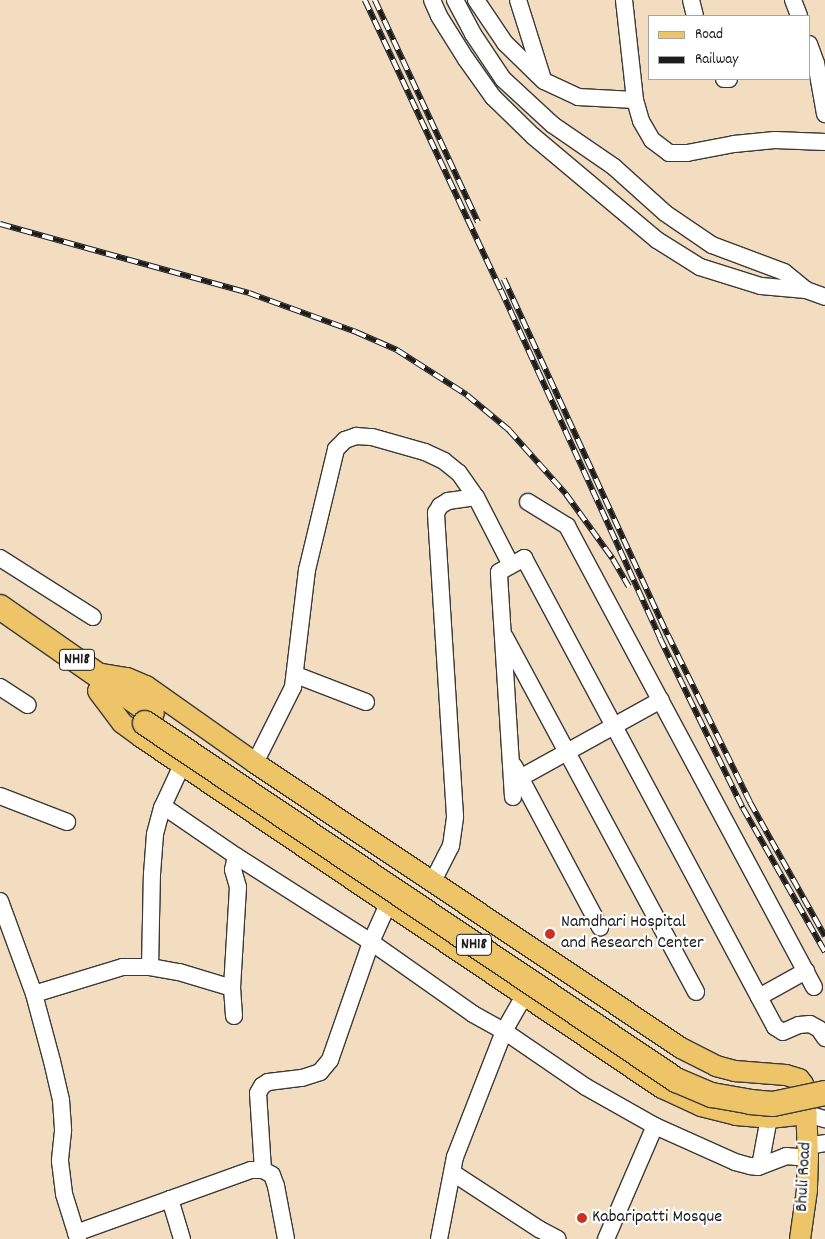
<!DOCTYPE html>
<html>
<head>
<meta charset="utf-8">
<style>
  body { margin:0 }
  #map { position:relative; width:825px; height:1239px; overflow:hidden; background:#f2ddc0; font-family:Dekko,sans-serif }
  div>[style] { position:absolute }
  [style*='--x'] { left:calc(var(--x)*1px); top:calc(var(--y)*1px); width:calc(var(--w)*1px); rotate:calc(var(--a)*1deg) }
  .roads { filter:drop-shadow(1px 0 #3c3935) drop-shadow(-1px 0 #3c3935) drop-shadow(0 1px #3c3935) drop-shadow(0 -1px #3c3935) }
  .minor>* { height:16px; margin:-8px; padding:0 8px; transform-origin:8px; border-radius:8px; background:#fff }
  .major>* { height:20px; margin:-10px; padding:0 10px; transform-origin:10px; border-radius:10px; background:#eec469 }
  .highway>* { height:24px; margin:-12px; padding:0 12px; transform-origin:12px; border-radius:12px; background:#eec469 }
  .rail>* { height:5.5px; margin-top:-2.75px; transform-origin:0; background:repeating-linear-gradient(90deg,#fff 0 11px,#1c1c1c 0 22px); box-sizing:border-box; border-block:1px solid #1c1c1c }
  .bridges { filter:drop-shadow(1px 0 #3c3935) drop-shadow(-1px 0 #3c3935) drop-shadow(0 1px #3c3935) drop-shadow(0 -1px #3c3935) }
  .highway-bridge>* { height:24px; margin:-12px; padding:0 12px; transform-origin:12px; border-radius:12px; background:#eec469 }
  .dots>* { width:14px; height:14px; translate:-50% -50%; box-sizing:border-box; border:2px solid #fff; border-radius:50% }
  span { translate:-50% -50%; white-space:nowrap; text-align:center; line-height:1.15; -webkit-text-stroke:4.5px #fff; paint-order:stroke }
  .shield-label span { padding:1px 4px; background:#fff; border:1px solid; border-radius:4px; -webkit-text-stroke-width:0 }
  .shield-label { font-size:16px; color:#1c1c1c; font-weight:700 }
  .poi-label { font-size:18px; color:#1c1c1c }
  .left { translate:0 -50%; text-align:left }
  .street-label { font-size:18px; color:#1c1c1c }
  .legend { position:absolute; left:648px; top:15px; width:162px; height:65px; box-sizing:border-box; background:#fff; border:1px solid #a4a4a4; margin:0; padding:6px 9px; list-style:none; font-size:15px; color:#1c1c1c }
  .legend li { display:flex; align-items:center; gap:10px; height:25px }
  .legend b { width:25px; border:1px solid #a4a4a4 }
</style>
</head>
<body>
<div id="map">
  <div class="roads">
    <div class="minor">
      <div style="--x:432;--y:0;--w:17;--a:66"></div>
      <div style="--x:439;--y:16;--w:51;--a:57.9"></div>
      <div style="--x:466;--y:59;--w:47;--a:54.6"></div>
      <div style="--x:493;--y:97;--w:56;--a:44.3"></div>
      <div style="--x:533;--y:136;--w:162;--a:40"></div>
      <div style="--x:657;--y:240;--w:51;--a:32.1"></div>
      <div style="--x:700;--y:267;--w:64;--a:17.3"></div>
      <div style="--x:761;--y:286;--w:45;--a:5.1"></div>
      <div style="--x:806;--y:290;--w:20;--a:20"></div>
      <div style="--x:455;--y:0;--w:38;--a:62"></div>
      <div style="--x:473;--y:34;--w:54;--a:56.3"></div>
      <div style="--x:503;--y:79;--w:68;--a:42.6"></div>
      <div style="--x:553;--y:125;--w:74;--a:34.5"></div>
      <div style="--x:614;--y:167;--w:69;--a:42"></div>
      <div style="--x:665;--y:213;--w:57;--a:34.2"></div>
      <div style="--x:712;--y:245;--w:77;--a:20.6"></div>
      <div style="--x:784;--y:272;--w:28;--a:39"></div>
      <div style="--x:476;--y:0;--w:52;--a:56"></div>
      <div style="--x:505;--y:43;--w:54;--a:44.3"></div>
      <div style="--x:544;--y:81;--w:38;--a:25"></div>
      <div style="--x:578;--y:97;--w:57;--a:3"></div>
      <div style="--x:635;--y:100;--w:22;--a:74"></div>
      <div style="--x:641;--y:121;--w:22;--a:60"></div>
      <div style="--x:652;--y:140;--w:21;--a:37"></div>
      <div style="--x:669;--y:153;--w:18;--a:0"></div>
      <div style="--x:687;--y:153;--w:48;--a:-10.8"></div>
      <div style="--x:734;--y:144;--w:41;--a:-5.6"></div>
      <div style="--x:775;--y:140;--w:50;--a:2.3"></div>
      <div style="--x:518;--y:0;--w:80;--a:72.5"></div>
      <div style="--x:624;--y:0;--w:101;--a:83.7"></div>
      <div style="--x:691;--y:0;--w:16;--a:76"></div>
      <div style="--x:793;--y:0;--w:17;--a:69"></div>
      <div style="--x:809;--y:44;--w:20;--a:70"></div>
      <div style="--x:816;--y:63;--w:52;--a:80"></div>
      <div style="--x:724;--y:79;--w:5;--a:0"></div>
      <div style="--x:528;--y:502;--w:46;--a:31.6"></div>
      <div style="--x:567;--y:526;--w:523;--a:61.82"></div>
      <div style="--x:0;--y:558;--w:110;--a:32.4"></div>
      <div style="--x:505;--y:637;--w:403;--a:61.7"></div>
      <div style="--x:296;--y:675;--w:75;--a:21.1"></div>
      <div style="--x:0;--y:687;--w:33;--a:33"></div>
      <div style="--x:255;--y:763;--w:85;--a:-63.4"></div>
      <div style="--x:293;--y:687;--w:118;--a:-83.2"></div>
      <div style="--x:307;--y:570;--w:124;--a:-76.5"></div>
      <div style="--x:336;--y:449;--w:13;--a:-45"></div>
      <div style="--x:345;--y:440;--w:12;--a:-20"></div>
      <div style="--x:356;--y:436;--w:16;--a:4"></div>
      <div style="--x:372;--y:437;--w:55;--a:15.8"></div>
      <div style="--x:425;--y:452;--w:21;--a:25"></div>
      <div style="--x:444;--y:461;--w:19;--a:39"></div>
      <div style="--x:459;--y:473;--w:29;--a:55"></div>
      <div style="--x:476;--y:497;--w:76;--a:62.8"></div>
      <div style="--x:514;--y:766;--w:183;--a:61.9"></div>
      <div style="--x:520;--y:778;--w:161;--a:-29"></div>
      <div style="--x:0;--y:796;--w:72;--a:21.2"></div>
      <div style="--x:513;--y:797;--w:225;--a:-93.6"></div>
      <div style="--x:499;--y:572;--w:29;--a:-29"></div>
      <div style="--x:524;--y:558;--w:532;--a:61.85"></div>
      <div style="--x:775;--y:1027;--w:9;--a:32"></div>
      <div style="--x:783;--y:1032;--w:17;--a:-24"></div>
      <div style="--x:799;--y:1025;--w:11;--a:-5"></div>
      <div style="--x:810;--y:1024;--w:10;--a:29"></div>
      <div style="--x:819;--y:1029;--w:11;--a:56"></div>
      <div style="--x:163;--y:806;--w:88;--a:34.4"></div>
      <div style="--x:433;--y:881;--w:39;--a:-63"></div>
      <div style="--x:451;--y:846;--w:30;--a:-82"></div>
      <div style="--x:455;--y:816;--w:304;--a:-93.6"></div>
      <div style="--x:436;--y:513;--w:8;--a:-60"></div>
      <div style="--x:440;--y:506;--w:9;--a:-32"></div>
      <div style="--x:448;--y:501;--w:28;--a:-8"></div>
      <div style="--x:0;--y:901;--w:99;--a:69.9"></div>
      <div style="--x:34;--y:994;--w:69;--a:75"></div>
      <div style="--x:52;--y:1061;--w:40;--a:77"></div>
      <div style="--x:61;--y:1100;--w:31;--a:86"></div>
      <div style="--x:63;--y:1131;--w:30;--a:96"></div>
      <div style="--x:60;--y:1161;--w:33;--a:83"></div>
      <div style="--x:64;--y:1194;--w:47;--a:72.7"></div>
      <div style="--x:150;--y:967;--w:93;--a:-88.8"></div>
      <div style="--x:152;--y:874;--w:40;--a:-85.7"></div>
      <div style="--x:155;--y:834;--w:27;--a:-75"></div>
      <div style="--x:162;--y:808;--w:47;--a:-65.1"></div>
      <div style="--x:34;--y:994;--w:93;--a:-16.9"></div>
      <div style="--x:123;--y:967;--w:27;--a:0"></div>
      <div style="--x:150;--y:967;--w:29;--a:10"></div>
      <div style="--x:179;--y:972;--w:55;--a:16.8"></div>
      <div style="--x:759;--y:997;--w:54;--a:-29"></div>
      <div style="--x:234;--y:1016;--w:28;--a:-94"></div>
      <div style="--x:232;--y:988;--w:101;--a:-86.6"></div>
      <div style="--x:238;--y:887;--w:18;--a:-106"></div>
      <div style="--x:233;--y:870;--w:14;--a:-78"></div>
      <div style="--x:236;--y:856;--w:160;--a:32.5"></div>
      <div style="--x:371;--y:942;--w:125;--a:35.2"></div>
      <div style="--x:473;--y:1014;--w:35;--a:29"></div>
      <div style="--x:504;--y:1031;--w:99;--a:34.3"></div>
      <div style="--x:586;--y:1087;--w:79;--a:29.5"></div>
      <div style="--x:655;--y:1126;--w:88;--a:24.2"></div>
      <div style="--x:735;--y:1162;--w:16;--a:15"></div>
      <div style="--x:750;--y:1166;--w:8;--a:7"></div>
      <div style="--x:758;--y:1167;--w:30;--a:-21"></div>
      <div style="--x:786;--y:1156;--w:22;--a:5"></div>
      <div style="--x:807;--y:1114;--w:19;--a:16"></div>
      <div style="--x:808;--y:1146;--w:17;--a:-10"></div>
      <div style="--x:760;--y:1166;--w:49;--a:-79.4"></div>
      <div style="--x:263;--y:1170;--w:77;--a:-93.7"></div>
      <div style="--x:258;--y:1093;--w:8;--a:-60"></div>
      <div style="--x:262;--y:1086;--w:7;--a:-34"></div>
      <div style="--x:268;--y:1082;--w:34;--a:-7"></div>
      <div style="--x:302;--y:1078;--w:19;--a:-18"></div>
      <div style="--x:320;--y:1072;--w:16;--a:-50"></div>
      <div style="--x:330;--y:1060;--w:125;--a:-70.8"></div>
      <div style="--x:371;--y:942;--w:42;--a:-65.9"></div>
      <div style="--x:453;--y:1173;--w:103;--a:33.1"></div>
      <div style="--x:539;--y:1229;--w:21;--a:28"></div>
      <div style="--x:170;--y:1199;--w:42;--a:73.3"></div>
      <div style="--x:76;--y:1233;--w:186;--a:-19.8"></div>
      <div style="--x:251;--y:1170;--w:12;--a:0"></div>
      <div style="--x:263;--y:1170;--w:10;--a:29"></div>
      <div style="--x:272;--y:1175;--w:12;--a:70"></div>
      <div style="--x:276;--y:1186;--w:54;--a:79.3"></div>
      <div style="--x:439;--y:1239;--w:84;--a:-79"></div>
      <div style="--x:455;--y:1157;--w:135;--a:-68.7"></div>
      <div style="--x:504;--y:1031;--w:40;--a:-60.3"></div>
      <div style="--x:606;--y:1239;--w:123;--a:-66.6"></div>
    </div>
    <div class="major">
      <div style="--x:95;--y:673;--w:32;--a:9"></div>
      <div style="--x:127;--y:678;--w:21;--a:23"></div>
      <div style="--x:146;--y:686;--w:133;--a:35.2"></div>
      <div style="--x:255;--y:763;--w:513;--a:33.78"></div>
      <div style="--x:681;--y:1048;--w:39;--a:27"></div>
      <div style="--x:716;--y:1066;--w:20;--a:15"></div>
      <div style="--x:735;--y:1071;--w:51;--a:4.5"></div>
      <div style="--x:786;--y:1075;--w:14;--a:17"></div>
      <div style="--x:799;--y:1079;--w:6;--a:51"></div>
      <div style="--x:803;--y:1084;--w:21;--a:82"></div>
      <div style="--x:806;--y:1105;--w:53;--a:87.8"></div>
      <div style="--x:808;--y:1158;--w:32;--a:92"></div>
      <div style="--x:807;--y:1190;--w:49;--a:98.1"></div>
      <div style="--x:98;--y:691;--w:40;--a:53"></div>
      <div style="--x:122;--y:723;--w:24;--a:36"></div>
      <div style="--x:141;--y:737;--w:628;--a:33.97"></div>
      <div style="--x:662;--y:1088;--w:43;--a:24.8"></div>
      <div style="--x:701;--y:1106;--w:36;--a:14"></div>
      <div style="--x:736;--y:1115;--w:33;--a:5"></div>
      <div style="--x:769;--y:1118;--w:38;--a:-6"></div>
    </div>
    <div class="highway">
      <div style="--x:0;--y:607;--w:185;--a:34.9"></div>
    </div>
  </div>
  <div class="rail">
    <div style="--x:365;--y:0;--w:320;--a:64.9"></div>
    <div style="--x:501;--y:290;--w:383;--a:65.4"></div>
    <div style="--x:660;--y:638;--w:189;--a:64"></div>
    <div style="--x:743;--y:808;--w:166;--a:60.3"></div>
    <div style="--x:375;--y:0;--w:245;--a:65.1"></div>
    <div style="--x:0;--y:224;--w:258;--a:15.5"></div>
    <div style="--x:249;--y:293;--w:114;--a:20"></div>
    <div style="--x:356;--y:332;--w:45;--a:23.7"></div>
    <div style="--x:397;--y:350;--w:83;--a:32.7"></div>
    <div style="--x:467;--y:395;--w:55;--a:39.8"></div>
    <div style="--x:509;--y:430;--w:86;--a:48.3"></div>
    <div style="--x:566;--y:494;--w:80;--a:54.1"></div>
    <div style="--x:613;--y:559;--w:32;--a:60"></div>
    <div style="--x:504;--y:279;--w:392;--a:65.3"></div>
    <div style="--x:668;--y:635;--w:186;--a:63.8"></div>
    <div style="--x:750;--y:802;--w:154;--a:60.8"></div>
  </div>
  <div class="bridges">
    <div class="highway-bridge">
      <div style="--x:145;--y:723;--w:640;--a:33.91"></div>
      <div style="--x:676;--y:1080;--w:39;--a:23"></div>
      <div style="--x:712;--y:1095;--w:39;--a:10"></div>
      <div style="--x:750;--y:1102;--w:23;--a:5"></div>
      <div style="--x:773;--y:1104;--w:53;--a:-11.9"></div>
    </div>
  </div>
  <div class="dots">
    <div style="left:550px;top:934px;background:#c8321e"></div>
    <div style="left:582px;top:1218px;background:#c8321e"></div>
  </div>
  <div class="shield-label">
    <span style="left:77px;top:660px">NH18</span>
    <span style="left:474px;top:945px">NH18</span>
  </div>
  <div class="poi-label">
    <span class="left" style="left:561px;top:934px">Namdhari Hospital<br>and Research Center</span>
    <span class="left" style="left:592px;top:1218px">Kabaripatti Mosque</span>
  </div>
  <div class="street-label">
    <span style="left:805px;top:1177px;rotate:-87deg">Bhuli Road</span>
  </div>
  <ul class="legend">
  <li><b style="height:6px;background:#eec469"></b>Road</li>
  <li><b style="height:6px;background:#1c1c1c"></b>Railway</li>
  </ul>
</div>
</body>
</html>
